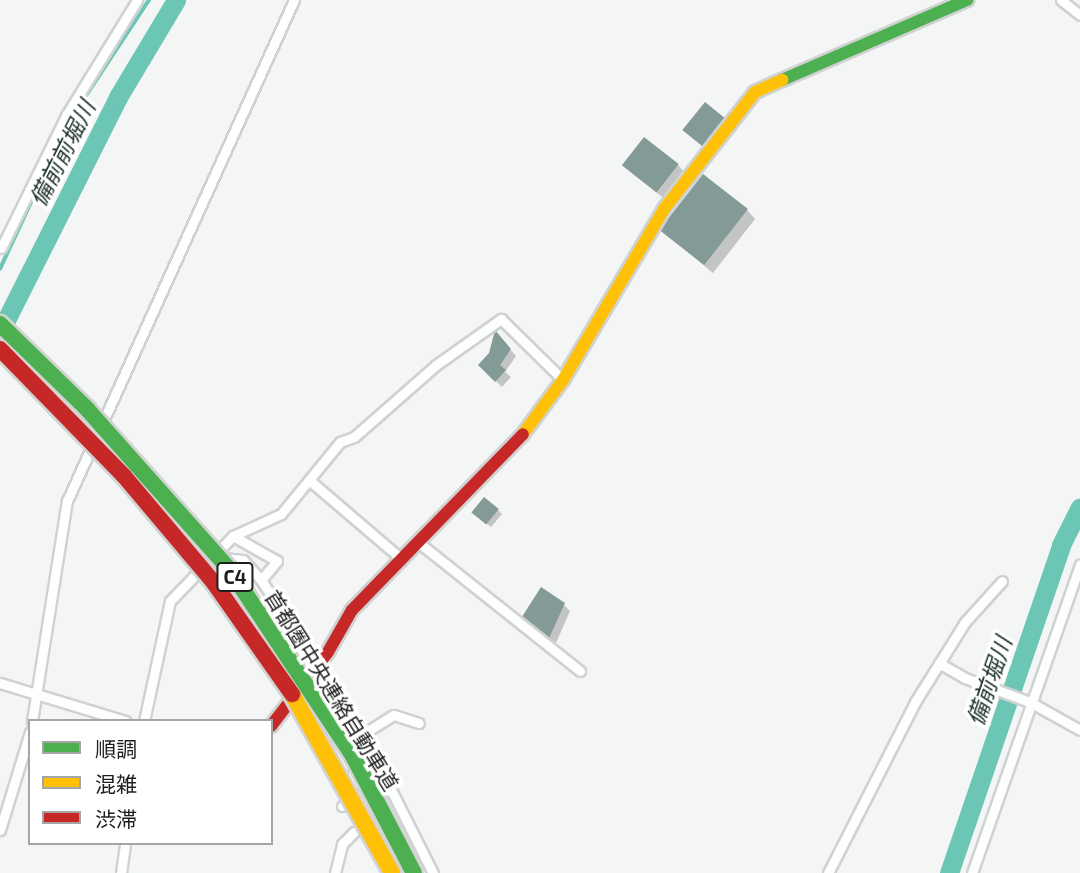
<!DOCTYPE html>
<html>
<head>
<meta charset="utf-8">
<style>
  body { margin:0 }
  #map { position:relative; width:1080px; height:873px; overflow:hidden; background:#f4f6f5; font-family:"Exo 2","Noto Sans JP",sans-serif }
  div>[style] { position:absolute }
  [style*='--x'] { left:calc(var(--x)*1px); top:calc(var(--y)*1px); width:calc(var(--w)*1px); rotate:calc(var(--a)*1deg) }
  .shadow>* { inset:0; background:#0003 }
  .stream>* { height:3.5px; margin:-1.75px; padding:0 1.75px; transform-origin:1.75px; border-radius:1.75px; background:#6bc6b5 }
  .river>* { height:19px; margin:-9.5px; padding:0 9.5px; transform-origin:9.5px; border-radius:9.5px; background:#6bc6b5 }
  .building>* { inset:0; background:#839a96; transform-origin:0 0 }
  .roads { filter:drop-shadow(2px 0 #d0d2d1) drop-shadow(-2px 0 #d0d2d1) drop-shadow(0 2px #d0d2d1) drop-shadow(0 -2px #d0d2d1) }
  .street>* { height:9px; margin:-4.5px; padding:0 4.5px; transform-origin:4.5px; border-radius:4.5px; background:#fdfefe }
  .fast>* { height:12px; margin:-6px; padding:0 6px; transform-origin:6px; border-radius:6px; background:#4caf50 }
  .slow>* { height:12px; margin:-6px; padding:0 6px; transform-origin:6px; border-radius:6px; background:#ffc107 }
  .jam>* { height:12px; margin:-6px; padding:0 6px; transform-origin:6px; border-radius:6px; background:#c62828 }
  .bridges { filter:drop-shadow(2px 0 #d2d3d2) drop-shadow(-2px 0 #d2d3d2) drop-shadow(0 2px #d2d3d2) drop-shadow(0 -2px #d2d3d2) }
  .fast-bridge>* { height:16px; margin:-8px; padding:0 8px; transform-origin:8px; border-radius:8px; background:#4caf50 }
  .slow-bridge>* { height:16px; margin:-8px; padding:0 8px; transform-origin:8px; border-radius:8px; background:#ffc107 }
  .jam-bridge>* { height:16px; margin:-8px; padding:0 8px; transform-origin:8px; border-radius:8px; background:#c62828 }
  span { translate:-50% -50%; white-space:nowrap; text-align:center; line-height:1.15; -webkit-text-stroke:7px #fff; paint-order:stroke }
  .shield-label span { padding:2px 5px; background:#fff; border:2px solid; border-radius:5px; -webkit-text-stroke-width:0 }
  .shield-label { font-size:19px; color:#1d1e1e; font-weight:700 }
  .street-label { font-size:21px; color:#1d1e1e }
  .water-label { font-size:23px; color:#1b302b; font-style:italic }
  .legend { position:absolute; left:28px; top:719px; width:245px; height:126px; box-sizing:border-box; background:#fff; border:2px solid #a5a5a5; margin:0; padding:9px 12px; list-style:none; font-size:21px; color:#1d1e1e }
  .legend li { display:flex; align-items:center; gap:14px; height:35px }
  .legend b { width:35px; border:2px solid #a5a5a5 }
</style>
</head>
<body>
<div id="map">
  <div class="shadow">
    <div style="clip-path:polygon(678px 165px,686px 174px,666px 200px,633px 174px)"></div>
    <div style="clip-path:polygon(747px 210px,755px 219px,713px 273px,661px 230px)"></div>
    <div style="clip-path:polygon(496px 334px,516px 356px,505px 372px,511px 377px,502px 387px,480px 365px,491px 354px)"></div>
    <div style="clip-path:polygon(498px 510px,502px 514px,491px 527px,478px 517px)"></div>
    <div style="clip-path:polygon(564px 605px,570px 611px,556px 643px,529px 626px)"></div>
  </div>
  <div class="stream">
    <div style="--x:0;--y:269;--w:161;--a:-65"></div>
    <div style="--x:68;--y:123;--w:147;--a:-56.6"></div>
  </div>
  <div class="river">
    <div style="--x:0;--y:332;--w:263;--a:-63.3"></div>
    <div style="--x:118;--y:97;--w:113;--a:-59.1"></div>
    <div style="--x:949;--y:873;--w:347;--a:-71.1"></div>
    <div style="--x:1061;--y:545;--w:42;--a:-63.4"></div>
  </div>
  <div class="building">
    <div style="left:705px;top:102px;width:27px;height:36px;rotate:39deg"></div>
    <div style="left:644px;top:137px;width:44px;height:36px;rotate:38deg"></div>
    <div style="left:703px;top:174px;width:57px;height:71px;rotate:38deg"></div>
    <div style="clip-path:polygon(495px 330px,511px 349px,500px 365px,506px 370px,495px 382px,478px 365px,489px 353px)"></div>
    <div style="left:484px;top:497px;width:19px;height:20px;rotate:39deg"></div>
    <div style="clip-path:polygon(541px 587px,565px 603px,549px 638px,520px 620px)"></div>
  </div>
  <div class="roads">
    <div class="street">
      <div style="--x:1061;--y:0;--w:24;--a:38"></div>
      <div style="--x:1;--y:248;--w:149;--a:-63.8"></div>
      <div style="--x:67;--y:114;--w:134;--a:-58.4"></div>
      <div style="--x:309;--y:480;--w:118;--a:40.5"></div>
      <div style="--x:418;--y:542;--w:207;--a:38.5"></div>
      <div style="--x:223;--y:558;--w:20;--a:6"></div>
      <div style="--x:243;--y:560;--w:27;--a:48"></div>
      <div style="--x:261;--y:580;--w:25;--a:-50"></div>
      <div style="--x:277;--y:561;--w:51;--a:-150.4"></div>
      <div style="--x:261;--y:580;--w:185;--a:56.5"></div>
      <div style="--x:363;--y:734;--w:156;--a:63.3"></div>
      <div style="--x:939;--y:663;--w:30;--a:30"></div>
      <div style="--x:965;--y:678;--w:69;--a:20.3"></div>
      <div style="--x:1030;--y:702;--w:57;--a:29.2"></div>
      <div style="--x:0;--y:683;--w:131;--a:16.9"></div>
      <div style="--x:32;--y:721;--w:223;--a:-81"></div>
      <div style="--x:67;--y:501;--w:550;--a:-65.63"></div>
      <div style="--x:144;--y:721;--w:123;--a:-77.8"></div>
      <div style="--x:170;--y:601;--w:91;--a:-45.9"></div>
      <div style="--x:233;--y:536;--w:53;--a:-24.6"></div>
      <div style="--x:281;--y:514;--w:93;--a:-50.7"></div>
      <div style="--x:340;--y:442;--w:15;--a:-20"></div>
      <div style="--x:354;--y:437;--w:109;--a:-41.3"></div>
      <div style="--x:436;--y:365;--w:80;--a:-35.3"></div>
      <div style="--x:501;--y:319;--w:87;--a:44.5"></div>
      <div style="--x:363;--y:734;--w:36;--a:-32"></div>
      <div style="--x:394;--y:715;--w:26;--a:18"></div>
      <div style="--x:342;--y:806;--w:9;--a:-32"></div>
      <div style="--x:350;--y:801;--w:40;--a:-82.9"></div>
      <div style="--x:355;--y:761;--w:23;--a:-61"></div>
      <div style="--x:0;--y:830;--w:102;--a:-73"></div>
      <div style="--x:121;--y:873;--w:30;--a:-82"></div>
      <div style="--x:335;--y:873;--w:30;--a:-76"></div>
      <div style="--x:342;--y:844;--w:17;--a:-45"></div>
      <div style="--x:828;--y:873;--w:192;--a:-63"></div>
      <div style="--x:915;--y:702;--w:94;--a:-58"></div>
      <div style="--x:965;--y:622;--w:55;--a:-47.9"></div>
      <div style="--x:972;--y:873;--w:327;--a:-70.7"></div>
    </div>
    <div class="fast">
      <div style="--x:782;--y:80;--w:202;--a:-23.4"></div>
    </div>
    <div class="slow">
      <div style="--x:523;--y:434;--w:67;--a:-53.5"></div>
      <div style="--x:563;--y:380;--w:199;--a:-59.4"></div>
      <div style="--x:664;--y:209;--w:148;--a:-52.1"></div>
      <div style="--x:755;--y:92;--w:30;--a:-24"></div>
    </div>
    <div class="jam">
      <div style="--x:271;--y:726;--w:93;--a:-52.4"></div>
      <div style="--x:328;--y:652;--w:48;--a:-60.3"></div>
      <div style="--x:352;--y:610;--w:245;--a:-45.8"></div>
    </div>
  </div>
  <div class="bridges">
    <div class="fast-bridge">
      <div style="--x:0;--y:324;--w:122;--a:44.3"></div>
      <div style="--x:87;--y:409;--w:215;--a:48.4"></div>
      <div style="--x:230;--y:570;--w:223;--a:56.5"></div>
      <div style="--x:353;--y:756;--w:132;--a:62.5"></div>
    </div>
    <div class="slow-bridge">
      <div style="--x:292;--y:694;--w:205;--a:60.8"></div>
    </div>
    <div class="jam-bridge">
      <div style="--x:0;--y:349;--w:177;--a:45.7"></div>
      <div style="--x:124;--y:476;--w:140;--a:49.9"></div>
      <div style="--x:214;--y:583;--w:136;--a:54.9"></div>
    </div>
  </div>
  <div class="shield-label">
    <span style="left:235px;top:577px">C4</span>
  </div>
  <div class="street-label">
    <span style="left:332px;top:690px;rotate:58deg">首都圏中央連絡自動車道</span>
  </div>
  <div class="water-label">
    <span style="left:62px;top:153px;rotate:-63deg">備前前堀川</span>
    <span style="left:989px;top:681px;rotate:-71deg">備前堀川</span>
  </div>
  <ul class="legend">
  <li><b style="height:9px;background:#4caf50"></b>順調</li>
  <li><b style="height:9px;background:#ffc107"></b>混雑</li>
  <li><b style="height:9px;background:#c62828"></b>渋滞</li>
  </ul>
</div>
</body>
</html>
